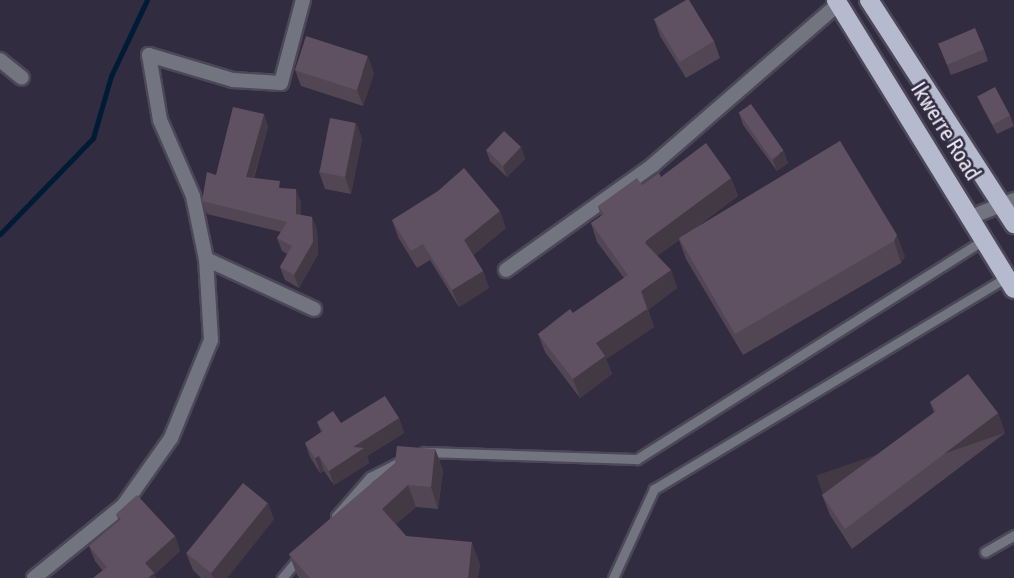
<!DOCTYPE html>
<html>
<head>
<meta charset="utf-8">
<style>
  body { margin:0 }
  #map { position:relative; width:1014px; height:578px; overflow:hidden; background:#312c3f; font-family:"Asap Condensed",sans-serif }
  div>[style] { position:absolute }
  [style*='--x'] { left:calc(var(--x)*1px); top:calc(var(--y)*1px); width:calc(var(--w)*1px); rotate:calc(var(--a)*1deg) }
  .stream>* { height:5px; margin:-2.5px; padding:0 2.5px; transform-origin:2.5px; border-radius:2.5px; background:#001b36 }
  .roads { filter:drop-shadow(2px 0 #4c4759) drop-shadow(-2px 0 #4c4759) drop-shadow(0 2px #4c4759) drop-shadow(0 -2px #4c4759) }
  .service>* { height:9px; margin:-4.5px; padding:0 4.5px; transform-origin:4.5px; border-radius:4.5px; background:#72757f }
  .minor>* { height:14px; margin:-7px; padding:0 7px; transform-origin:7px; border-radius:7px; background:#72757f }
  .primary>* { height:18px; margin:-9px; padding:0 9px; transform-origin:9px; border-radius:9px; background:#b5bacf }
  .wall>* { inset:0; background:#534654 }
  .shaded-wall>* { inset:0; background:#433945; transform-origin:0 0 }
  .building>* { inset:0; background:#605162; transform-origin:0 0 }
  span { translate:-50% -50%; white-space:nowrap; text-align:center; line-height:1.15; -webkit-text-stroke:5px #312c3f; paint-order:stroke }
  .street-label { font-size:23px; color:#efecf9 }
</style>
</head>
<body>
<div id="map">
  <div class="stream">
    <div style="--x:0;--y:234;--w:134;--a:-45.9"></div>
    <div style="--x:93;--y:138;--w:65;--a:-73.8"></div>
    <div style="--x:111;--y:76;--w:84;--a:-64.7"></div>
  </div>
  <div class="roads">
    <div class="service">
      <div style="--x:424;--y:452;--w:213;--a:1.9"></div>
      <div style="--x:637;--y:459;--w:412;--a:-32.3"></div>
      <div style="--x:336;--y:516;--w:52;--a:-48.9"></div>
      <div style="--x:370;--y:477;--w:36;--a:-27"></div>
      <div style="--x:985;--y:552;--w:34;--a:-30"></div>
      <div style="--x:282;--y:578;--w:26;--a:-50"></div>
      <div style="--x:613;--y:578;--w:98;--a:-65.3"></div>
      <div style="--x:654;--y:489;--w:412;--a:-31"></div>
    </div>
    <div class="minor">
      <div style="--x:0;--y:60;--w:28;--a:39"></div>
      <div style="--x:971;--y:217;--w:46;--a:-21.6"></div>
      <div style="--x:206;--y:259;--w:119;--a:24.8"></div>
      <div style="--x:506;--y:270;--w:181;--a:-35.5"></div>
      <div style="--x:653;--y:165;--w:245;--a:-41"></div>
      <div style="--x:34;--y:578;--w:114;--a:-39"></div>
      <div style="--x:123;--y:506;--w:83;--a:-54.8"></div>
      <div style="--x:171;--y:438;--w:106;--a:-67.8"></div>
      <div style="--x:211;--y:340;--w:81;--a:-93.5"></div>
      <div style="--x:206;--y:259;--w:64;--a:-101.7"></div>
      <div style="--x:193;--y:196;--w:83;--a:-113.5"></div>
      <div style="--x:160;--y:120;--w:66;--a:-99.6"></div>
      <div style="--x:149;--y:55;--w:88;--a:16.6"></div>
      <div style="--x:233;--y:80;--w:48;--a:3.6"></div>
      <div style="--x:281;--y:83;--w:86;--a:-75.2"></div>
    </div>
    <div class="primary">
      <div style="--x:836;--y:0;--w:339;--a:58.4"></div>
      <div style="--x:869;--y:0;--w:267;--a:57.1"></div>
    </div>
  </div>
  <div class="wall">
    <div style="clip-path:polygon(654px 19px,714px 41px,720px 58px,686px 78px,660px 36px)"></div>
    <div style="clip-path:polygon(938px 43px,984px 49px,988px 61px,951px 75px)"></div>
    <div style="clip-path:polygon(295px 70px,374px 73px,363px 106px,301px 86px)"></div>
    <div style="clip-path:polygon(977px 95px,1010px 115px,1014px 126px,997px 134px,982px 106px)"></div>
    <div style="clip-path:polygon(739px 113px,788px 163px,777px 171px,743px 125px)"></div>
    <div style="clip-path:polygon(264px 114px,268px 127px,254px 178px,283px 189px,301px 202px,301px 215px,312px 217px,317px 230px,318px 254px,299px 288px,285px 280px,280px 267px,287px 254px,282px 251px,277px 238px,281px 232px,207px 214px,202px 201px)"></div>
    <div style="clip-path:polygon(356px 123px,362px 139px,351px 194px,325px 189px,319px 172px)"></div>
    <div style="clip-path:polygon(840px 141px,905px 256px,901px 263px,743px 355px,686px 259px,679px 240px,657px 256px,671px 270px,677px 288px,648px 310px,654px 327px,606px 359px,612px 374px,580px 398px,545px 352px,538px 334px,573px 313px,624px 278px,597px 242px,591px 223px,601px 216px,598px 206px,661px 177px,731px 178px,738px 196px,694px 229px)"></div>
    <div style="clip-path:polygon(521px 147px,525px 159px,507px 177px,490px 161px,486px 150px)"></div>
    <div style="clip-path:polygon(392px 220px,506px 228px,473px 255px,483px 271px,489px 288px,459px 307px,430px 260px,417px 268px,398px 237px)"></div>
    <div style="clip-path:polygon(930px 402px,998px 413px,1005px 433px,852px 549px,830px 515px,822px 495px,934px 413px)"></div>
    <div style="clip-path:polygon(399px 418px,404px 433px,367px 456px,369px 463px,334px 485px,324px 471px,320px 473px,310px 457px,305px 443px,321px 432px,317px 422px,341px 423px)"></div>
    <div style="clip-path:polygon(435px 449px,443px 470px,438px 509px,416px 507px,396px 524px,406px 536px,480px 564px,478px 578px,299px 578px,297px 575px,289px 554px)"></div>
    <div style="clip-path:polygon(116px 514px,175px 536px,180px 551px,154px 575px,103px 571px,95px 561px,89px 546px,119px 521px)"></div>
    <div style="clip-path:polygon(274px 519px,227px 578px,201px 578px,193px 570px,186px 553px)"></div>
  </div>
  <div class="shaded-wall">
    <div style="clip-path:polygon(368px 56px,374px 73px,363px 106px,357px 90px)"></div>
    <div style="clip-path:polygon(264px 114px,268px 127px,250px 189px,246px 177px)"></div>
    <div style="clip-path:polygon(356px 123px,362px 139px,351px 194px,345px 177px)"></div>
    <div style="clip-path:polygon(521px 147px,525px 159px,507px 177px,503px 166px)"></div>
    <div style="clip-path:polygon(784px 151px,788px 163px,777px 171px,773px 160px)"></div>
    <div style="clip-path:polygon(731px 178px,738px 196px,654px 258px,645px 243px,647px 240px)"></div>
    <div style="clip-path:polygon(296px 189px,301px 202px,301px 227px,296px 214px)"></div>
    <div style="clip-path:polygon(500px 211px,506px 228px,470px 257px,464px 240px)"></div>
    <div style="clip-path:polygon(312px 217px,317px 230px,318px 254px,299px 288px,294px 275px)"></div>
    <div style="clip-path:polygon(897px 235px,905px 256px,901px 263px,894px 241px)"></div>
    <div style="clip-path:polygon(671px 270px,677px 288px,648px 310px,641px 291px)"></div>
    <div style="clip-path:polygon(483px 271px,489px 288px,459px 307px,452px 290px)"></div>
    <div style="clip-path:polygon(647px 309px,654px 327px,606px 359px,612px 374px,580px 398px,573px 379px,596px 343px)"></div>
    <div style="left:998px;top:413px;width:21px;height:192px;rotate:71deg"></div>
    <div style="clip-path:polygon(399px 418px,404px 433px,367px 456px,369px 463px,334px 485px,329px 471px,353px 447px)"></div>
    <div style="clip-path:polygon(435px 449px,443px 470px,438px 509px,431px 487px)"></div>
    <div style="left:319px;top:456px;width:16px;height:4px;rotate:72deg"></div>
    <div style="clip-path:polygon(408px 485px,416px 507px,389px 530px,382px 509px)"></div>
    <div style="clip-path:polygon(268px 503px,274px 519px,227px 578px,213px 578px,211px 573px)"></div>
    <div style="clip-path:polygon(175px 536px,180px 551px,154px 575px,156px 578px,148px 578px,145px 563px)"></div>
    <div style="clip-path:polygon(472px 542px,480px 564px,478px 578px,468px 578px)"></div>
  </div>
  <div class="building">
    <div style="clip-path:polygon(686px 0,689px 0,714px 41px,680px 62px,654px 19px)"></div>
    <div style="left:975px;top:28px;width:23px;height:40px;rotate:67deg"></div>
    <div style="left:306px;top:36px;width:65px;height:36px;rotate:18deg"></div>
    <div style="left:995px;top:87px;width:32px;height:20px;rotate:62deg"></div>
    <div style="left:751px;top:104px;width:57px;height:15px;rotate:55deg"></div>
    <div style="clip-path:polygon(233px 107px,264px 114px,246px 177px,280px 181px,279px 188px,296px 189px,296px 214px,312px 217px,313px 242px,294px 275px,280px 267px,292px 246px,277px 238px,287px 222px,202px 201px,207px 172px,216px 175px)"></div>
    <div style="left:330px;top:118px;width:26px;height:55px;rotate:11deg"></div>
    <div style="left:504px;top:131px;width:23px;height:26px;rotate:43deg"></div>
    <div style="clip-path:polygon(840px 141px,897px 235px,894px 241px,735px 334px,679px 238px)"></div>
    <div style="clip-path:polygon(706px 143px,731px 178px,647px 240px,645px 243px,671px 270px,641px 291px,647px 309px,596px 343px,605px 356px,573px 379px,538px 334px,570px 309px,573px 313px,628px 275px,591px 223px,604px 214px,598px 206px,637px 178px,642px 185px,659px 173px,661px 177px)"></div>
    <div style="clip-path:polygon(464px 168px,500px 211px,464px 240px,483px 271px,452px 290px,423px 244px,411px 251px,392px 220px,438px 191px)"></div>
    <div style="clip-path:polygon(968px 374px,998px 413px,845px 529px,822px 495px,936px 411px,930px 402px)"></div>
    <div style="clip-path:polygon(385px 396px,399px 418px,353px 447px,364px 448px,329px 471px,319px 456px,315px 458px,305px 443px,323px 431px,317px 422px,333px 411px,341px 423px)"></div>
    <div style="clip-path:polygon(397px 446px,435px 449px,431px 487px,408px 485px,382px 509px,406px 536px,472px 542px,468px 578px,310px 578px,289px 554px,395px 463px)"></div>
    <div style="left:243px;top:483px;width:32px;height:90px;rotate:39deg"></div>
    <div style="clip-path:polygon(137px 495px,175px 536px,145px 563px,154px 573px,148px 578px,93px 578px,107px 567px,89px 546px,121px 519px,116px 514px)"></div>
  </div>
  <div class="street-label">
    <span style="left:946px;top:131px;rotate:58deg">Ikwerre Road</span>
  </div>
</div>
</body>
</html>
